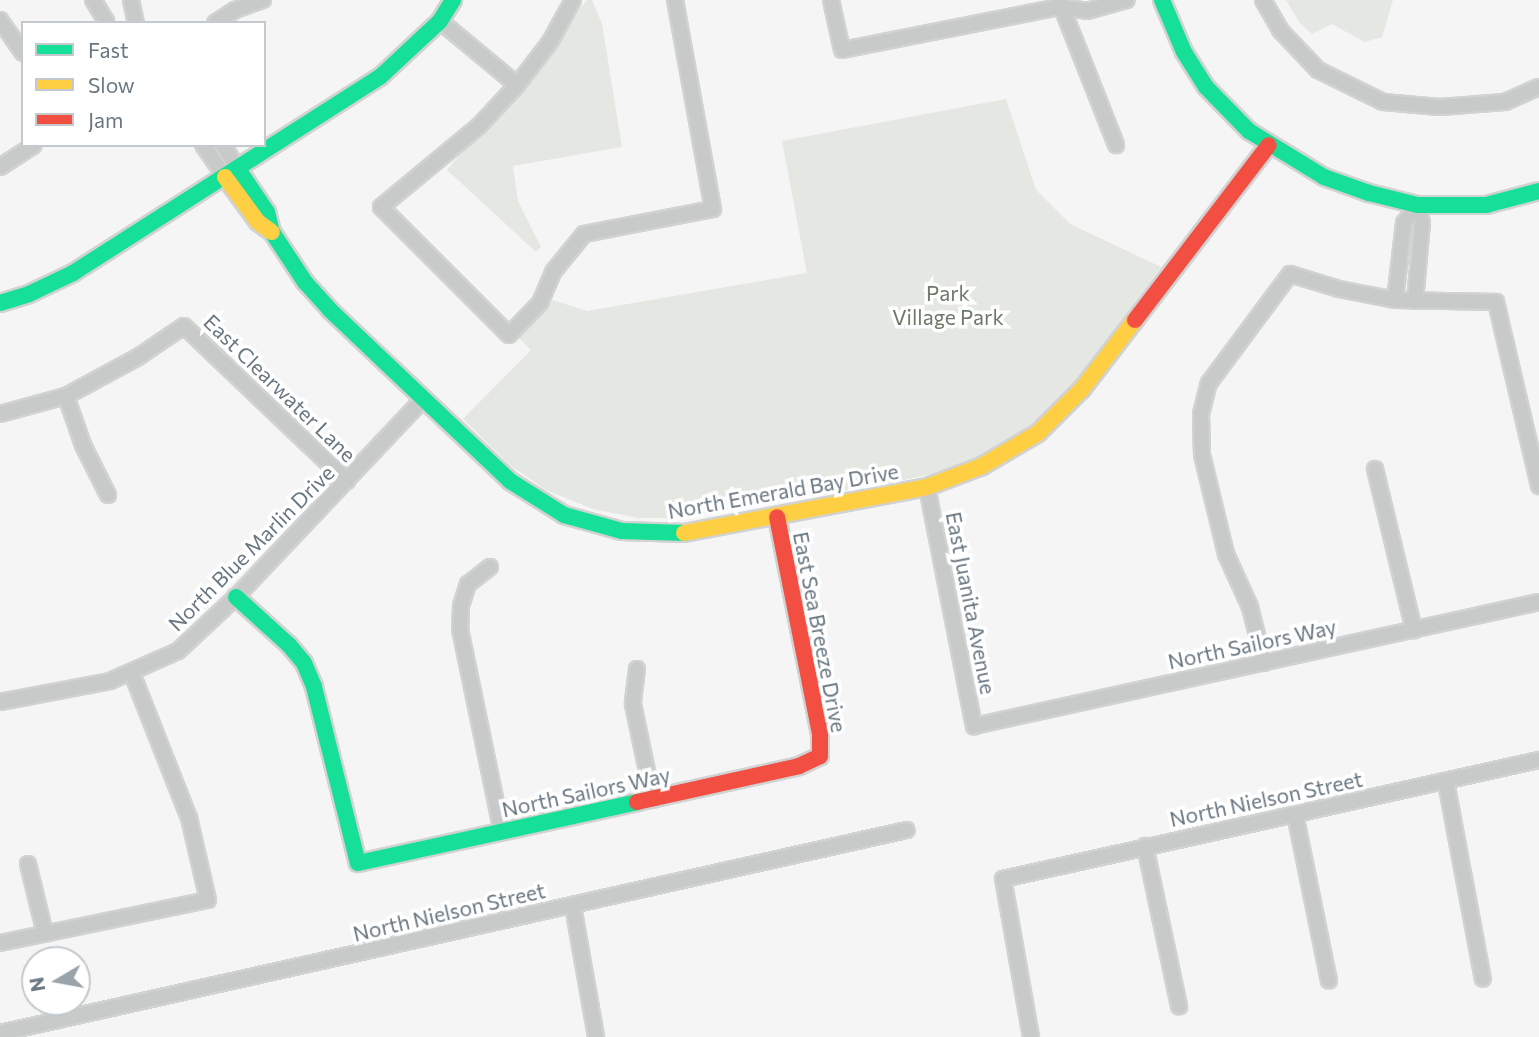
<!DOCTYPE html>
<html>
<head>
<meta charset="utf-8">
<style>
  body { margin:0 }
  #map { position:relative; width:1539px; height:1037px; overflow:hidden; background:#f5f5f5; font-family:Commissioner,sans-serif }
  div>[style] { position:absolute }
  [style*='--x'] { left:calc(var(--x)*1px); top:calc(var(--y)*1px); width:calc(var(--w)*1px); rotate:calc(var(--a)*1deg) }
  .green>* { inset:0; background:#e4e7e2 }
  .roads { filter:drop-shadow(2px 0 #d1d2d2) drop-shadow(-2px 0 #d1d2d2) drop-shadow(0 2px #d1d2d2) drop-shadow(0 -2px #d1d2d2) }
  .street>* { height:14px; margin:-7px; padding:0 7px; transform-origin:7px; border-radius:7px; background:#c8caca }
  .fast>* { height:16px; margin:-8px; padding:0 8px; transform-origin:8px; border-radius:8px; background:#16e098 }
  .slow>* { height:16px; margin:-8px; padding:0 8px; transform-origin:8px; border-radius:8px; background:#ffcf43 }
  .jam>* { height:16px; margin:-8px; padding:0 8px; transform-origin:8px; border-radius:8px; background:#f24e42 }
  span { translate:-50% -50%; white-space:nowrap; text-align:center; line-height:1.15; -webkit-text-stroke:7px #fff; paint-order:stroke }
  .park-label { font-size:21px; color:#6b7967 }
  .street-label { font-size:21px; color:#697781 }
  .legend { position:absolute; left:21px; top:21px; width:245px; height:126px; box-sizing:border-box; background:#fff; border:2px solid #c3c9cd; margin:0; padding:9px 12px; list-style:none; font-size:21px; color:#697781 }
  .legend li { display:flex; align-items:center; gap:14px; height:35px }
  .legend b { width:35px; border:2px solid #c3c9cd }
  .north { position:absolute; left:21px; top:946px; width:70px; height:70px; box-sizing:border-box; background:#fff; border:2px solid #c3c9cd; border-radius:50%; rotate:260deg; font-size:19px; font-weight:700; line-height:28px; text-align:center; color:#697781 }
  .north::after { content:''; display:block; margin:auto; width:24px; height:32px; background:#9aa3aa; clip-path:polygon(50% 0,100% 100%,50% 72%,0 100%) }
</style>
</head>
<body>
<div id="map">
  <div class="green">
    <div style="clip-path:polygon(587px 0,592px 0,602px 24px,622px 147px,513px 166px,518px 201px,541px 247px,536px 252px,447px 170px)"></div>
    <div style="clip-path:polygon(1286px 0,1393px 0,1382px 37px,1365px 42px,1332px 24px,1312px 34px,1299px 22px)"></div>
    <div style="clip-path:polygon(1006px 99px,1036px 190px,1070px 224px,1161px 267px,1065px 395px,1027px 428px,973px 459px,944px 471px,895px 482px,681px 518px,638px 518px,593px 509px,546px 490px,510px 465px,463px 419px,531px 350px,519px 338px,553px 300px,587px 311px,807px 273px,782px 141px)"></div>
  </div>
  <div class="roads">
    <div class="street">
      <div style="--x:93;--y:0;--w:25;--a:58"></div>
      <div style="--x:131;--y:0;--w:24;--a:78"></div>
      <div style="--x:573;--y:0;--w:48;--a:118.7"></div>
      <div style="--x:550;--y:42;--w:54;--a:127.5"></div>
      <div style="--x:517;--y:85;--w:56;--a:132.8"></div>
      <div style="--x:479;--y:126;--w:127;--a:140.4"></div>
      <div style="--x:381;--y:207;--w:181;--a:45"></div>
      <div style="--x:509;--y:335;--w:45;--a:-45.9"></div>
      <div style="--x:540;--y:303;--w:34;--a:-67"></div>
      <div style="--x:553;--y:272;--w:49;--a:-50.8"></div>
      <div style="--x:584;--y:234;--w:131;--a:-11"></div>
      <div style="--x:713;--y:209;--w:212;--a:-100.3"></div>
      <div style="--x:831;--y:0;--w:51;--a:77.6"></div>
      <div style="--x:842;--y:50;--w:222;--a:-11.2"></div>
      <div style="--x:1060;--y:7;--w:27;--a:8"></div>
      <div style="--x:1087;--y:11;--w:41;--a:-15.4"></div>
      <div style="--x:1059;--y:0;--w:156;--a:68.5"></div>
      <div style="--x:1263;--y:0;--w:34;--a:60"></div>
      <div style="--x:1280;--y:30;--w:55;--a:46.5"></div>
      <div style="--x:1318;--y:70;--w:72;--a:26.2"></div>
      <div style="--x:1383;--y:102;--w:57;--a:5"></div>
      <div style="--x:1440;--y:107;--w:65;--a:-4.4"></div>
      <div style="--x:1505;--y:102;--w:37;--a:-24"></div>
      <div style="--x:0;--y:20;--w:40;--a:55.1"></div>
      <div style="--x:440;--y:21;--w:100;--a:39.7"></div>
      <div style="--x:215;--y:23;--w:24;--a:-33"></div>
      <div style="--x:235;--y:10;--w:30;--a:-20"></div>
      <div style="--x:203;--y:145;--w:39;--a:55"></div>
      <div style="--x:223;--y:145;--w:28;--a:58"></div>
      <div style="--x:0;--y:167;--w:40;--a:-32.9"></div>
      <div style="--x:1395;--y:300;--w:78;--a:-83.3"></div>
      <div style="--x:1404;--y:223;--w:23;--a:-52"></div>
      <div style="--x:1415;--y:301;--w:78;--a:-84.9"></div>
      <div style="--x:1422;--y:223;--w:18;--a:-103"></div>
      <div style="--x:66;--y:396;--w:52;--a:70.9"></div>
      <div style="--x:83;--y:445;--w:56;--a:63.4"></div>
      <div style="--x:0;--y:414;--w:68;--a:-15.3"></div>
      <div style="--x:66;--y:396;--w:82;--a:-28.4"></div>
      <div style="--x:138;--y:357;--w:55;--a:-34"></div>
      <div style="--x:184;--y:326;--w:225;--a:43.6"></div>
      <div style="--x:1375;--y:469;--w:166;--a:76.4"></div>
      <div style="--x:927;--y:487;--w:244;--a:78.9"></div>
      <div style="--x:974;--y:726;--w:578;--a:-12.38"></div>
      <div style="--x:490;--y:567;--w:28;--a:142"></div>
      <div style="--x:468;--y:584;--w:23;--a:108"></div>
      <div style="--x:461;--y:606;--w:23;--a:92"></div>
      <div style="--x:460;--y:629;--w:206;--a:78.3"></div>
      <div style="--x:1264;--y:663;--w:58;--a:-104"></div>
      <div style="--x:1250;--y:607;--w:58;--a:-114.4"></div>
      <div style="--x:1226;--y:554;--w:102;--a:-103.6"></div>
      <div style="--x:1202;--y:455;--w:41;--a:-91.4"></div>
      <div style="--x:1201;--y:414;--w:32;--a:-76"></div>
      <div style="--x:1209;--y:383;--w:136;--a:-53.4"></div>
      <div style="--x:1290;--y:274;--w:51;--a:17"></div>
      <div style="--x:1339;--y:289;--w:57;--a:11.1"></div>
      <div style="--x:1395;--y:300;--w:101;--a:1.1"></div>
      <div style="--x:1496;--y:302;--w:189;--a:76.8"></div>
      <div style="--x:637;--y:669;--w:35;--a:97"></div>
      <div style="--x:633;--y:704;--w:98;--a:78.2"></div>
      <div style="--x:0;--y:702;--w:112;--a:-10.8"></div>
      <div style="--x:110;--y:681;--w:74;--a:-23.8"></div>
      <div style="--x:178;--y:651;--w:79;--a:-43"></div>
      <div style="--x:236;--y:597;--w:272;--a:-46.6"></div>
      <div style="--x:1446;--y:782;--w:200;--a:79.4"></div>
      <div style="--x:1295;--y:814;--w:170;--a:78.5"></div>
      <div style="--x:1145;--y:846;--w:164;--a:78"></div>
      <div style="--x:28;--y:864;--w:72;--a:76.3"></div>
      <div style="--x:573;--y:906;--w:133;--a:80"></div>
      <div style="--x:0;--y:943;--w:212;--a:-11.7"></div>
      <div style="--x:208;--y:900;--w:84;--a:-103"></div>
      <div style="--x:189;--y:818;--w:156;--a:-111.5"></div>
      <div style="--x:0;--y:1033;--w:929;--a:-12.62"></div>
      <div style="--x:1031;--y:1037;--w:160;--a:-100"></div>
      <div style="--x:1003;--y:879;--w:549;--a:-12.52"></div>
    </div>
    <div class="fast">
      <div style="--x:1162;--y:0;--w:56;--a:67.1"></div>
      <div style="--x:1184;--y:52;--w:41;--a:57.8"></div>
      <div style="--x:1206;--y:87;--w:62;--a:45.7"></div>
      <div style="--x:1249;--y:131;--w:88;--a:31.5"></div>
      <div style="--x:1324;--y:177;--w:48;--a:19.6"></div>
      <div style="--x:1369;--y:193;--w:50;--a:13.8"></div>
      <div style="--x:1418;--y:205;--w:68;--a:0"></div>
      <div style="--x:1486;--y:205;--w:55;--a:-14.8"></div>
      <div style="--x:238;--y:169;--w:52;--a:56"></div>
      <div style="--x:267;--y:212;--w:21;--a:76"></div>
      <div style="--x:272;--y:232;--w:60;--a:56.6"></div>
      <div style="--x:305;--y:282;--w:38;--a:48"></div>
      <div style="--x:330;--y:310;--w:248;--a:43.5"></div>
      <div style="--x:510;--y:481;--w:64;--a:32.2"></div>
      <div style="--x:564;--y:515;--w:60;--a:15.4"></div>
      <div style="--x:622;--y:531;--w:62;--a:1.8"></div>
      <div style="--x:0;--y:303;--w:30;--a:-17"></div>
      <div style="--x:29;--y:294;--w:49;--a:-25.5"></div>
      <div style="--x:73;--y:273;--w:364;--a:-32.6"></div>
      <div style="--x:380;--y:77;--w:82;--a:-43"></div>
      <div style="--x:440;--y:21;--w:25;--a:-58"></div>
      <div style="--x:236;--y:597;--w:72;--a:42.2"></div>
      <div style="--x:289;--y:645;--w:23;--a:50"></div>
      <div style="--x:304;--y:663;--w:26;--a:67"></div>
      <div style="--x:314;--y:687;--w:181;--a:76"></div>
      <div style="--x:358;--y:863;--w:286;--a:-12.3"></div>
    </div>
    <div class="slow">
      <div style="--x:225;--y:177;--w:56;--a:53.7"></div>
      <div style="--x:258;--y:222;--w:17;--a:36"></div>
      <div style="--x:684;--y:533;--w:247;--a:-10.7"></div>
      <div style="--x:927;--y:487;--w:59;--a:-20.9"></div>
      <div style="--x:982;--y:466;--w:65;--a:-30.5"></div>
      <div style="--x:1038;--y:433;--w:62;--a:-45"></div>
      <div style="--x:1082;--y:389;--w:87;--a:-52.5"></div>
    </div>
    <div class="jam">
      <div style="--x:1135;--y:320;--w:220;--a:-52.6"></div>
      <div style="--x:637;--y:802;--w:166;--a:-12.5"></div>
      <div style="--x:799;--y:766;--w:23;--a:-25"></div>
      <div style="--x:820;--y:756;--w:22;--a:-90"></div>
      <div style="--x:820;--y:734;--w:221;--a:-101.2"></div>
    </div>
  </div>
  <div class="park-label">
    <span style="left:948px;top:305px">Park<br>Village Park</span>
  </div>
  <div class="street-label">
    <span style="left:280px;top:388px;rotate:44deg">East Clearwater Lane</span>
    <span style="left:783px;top:491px;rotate:-10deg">North Emerald Bay Drive</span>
    <span style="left:251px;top:548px;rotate:-45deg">North Blue Marlin Drive</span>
    <span style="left:971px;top:603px;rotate:79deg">East Juanita Avenue</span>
    <span style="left:820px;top:632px;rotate:79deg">East Sea Breeze Drive</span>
    <span style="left:1252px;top:644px;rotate:-12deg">North Sailors Way</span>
    <span style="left:586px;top:792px;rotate:-12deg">North Sailors Way</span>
    <span style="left:1266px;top:799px;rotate:-12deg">North Nielson Street</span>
    <span style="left:449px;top:912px;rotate:-13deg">North Nielson Street</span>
  </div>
  <ul class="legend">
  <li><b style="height:9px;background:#16e098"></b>Fast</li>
  <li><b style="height:9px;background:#ffcf43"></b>Slow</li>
  <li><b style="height:9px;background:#f24e42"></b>Jam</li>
  </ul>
  <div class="north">N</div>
</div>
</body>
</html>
